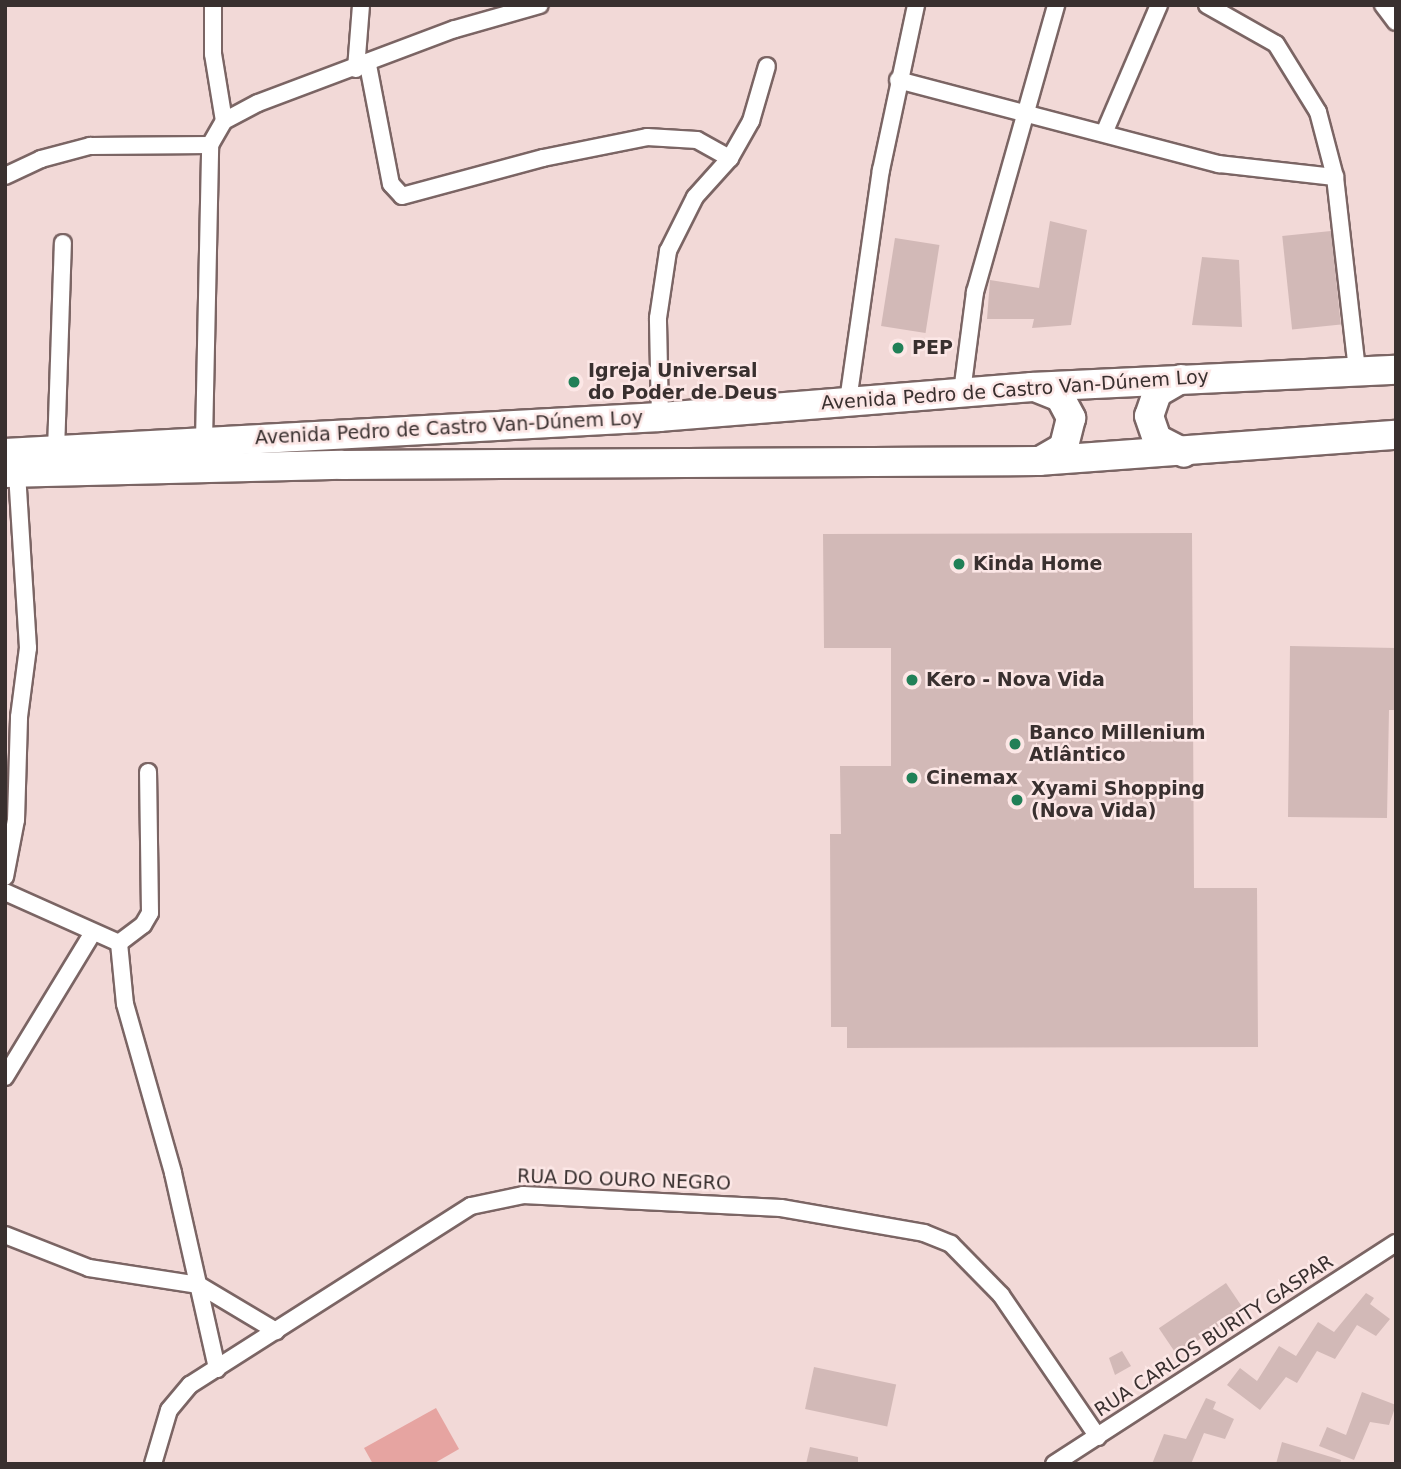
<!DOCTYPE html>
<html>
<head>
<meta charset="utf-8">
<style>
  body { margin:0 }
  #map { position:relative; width:1401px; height:1469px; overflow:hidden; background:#f2d9d7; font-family:"DejaVu Sans",sans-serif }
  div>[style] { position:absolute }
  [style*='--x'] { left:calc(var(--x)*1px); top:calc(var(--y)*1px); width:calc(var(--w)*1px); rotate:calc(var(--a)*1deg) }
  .green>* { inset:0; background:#e6a4a1 }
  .building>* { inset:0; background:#d2b9b7; transform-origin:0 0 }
  .roads { filter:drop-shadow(2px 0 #7b6564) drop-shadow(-2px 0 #7b6564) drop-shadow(0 2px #7b6564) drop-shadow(0 -2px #7b6564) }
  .street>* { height:16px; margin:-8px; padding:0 8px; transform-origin:8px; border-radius:8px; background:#fff }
  .highway>* { height:28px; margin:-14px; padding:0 14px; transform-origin:14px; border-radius:14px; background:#fff }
  .dots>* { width:19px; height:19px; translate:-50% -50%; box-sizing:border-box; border:4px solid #fce7e6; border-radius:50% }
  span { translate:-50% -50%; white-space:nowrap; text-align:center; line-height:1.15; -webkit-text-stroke:5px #fce7e6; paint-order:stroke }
  .poi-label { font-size:19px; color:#39302f; font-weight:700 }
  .left { translate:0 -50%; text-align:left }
  .street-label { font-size:19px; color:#39302f }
  .frame { position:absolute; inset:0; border:7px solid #39302f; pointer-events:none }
</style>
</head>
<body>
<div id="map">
  <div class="green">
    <div style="clip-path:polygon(436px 1408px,459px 1449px,433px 1464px,373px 1464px,364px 1448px)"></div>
  </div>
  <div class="building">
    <div style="clip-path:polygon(1050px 221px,1087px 230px,1071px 325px,1032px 328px,1034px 319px,987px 319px,990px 280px,1039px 288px)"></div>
    <div style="left:1331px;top:231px;width:94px;height:49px;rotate:84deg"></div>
    <div style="left:895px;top:238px;width:45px;height:89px;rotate:9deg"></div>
    <div style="clip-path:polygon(1202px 257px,1239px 260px,1242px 327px,1192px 325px)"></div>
    <div style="clip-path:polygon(1192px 533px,1194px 888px,1257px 888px,1258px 1047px,847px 1048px,847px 1027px,831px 1027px,830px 834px,841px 834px,840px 766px,891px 766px,891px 648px,824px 648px,823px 534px)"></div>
    <div style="clip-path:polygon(1290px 646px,1396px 648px,1396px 710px,1389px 710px,1387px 818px,1288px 817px)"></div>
    <div style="left:1226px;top:1283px;width:32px;height:81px;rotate:56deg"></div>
    <div style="clip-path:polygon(1366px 1293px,1374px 1298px,1370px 1304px,1390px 1319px,1376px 1336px,1357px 1325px,1335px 1359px,1317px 1351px,1297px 1383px,1286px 1377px,1260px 1410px,1227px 1385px,1240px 1368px,1257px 1381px,1279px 1346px,1296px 1356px,1318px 1322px,1334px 1332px)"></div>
    <div style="clip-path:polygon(1122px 1351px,1131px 1366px,1115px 1375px,1109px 1358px)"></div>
    <div style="left:814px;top:1367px;width:84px;height:43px;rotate:12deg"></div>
    <div style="clip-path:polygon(1362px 1392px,1396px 1405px,1389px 1425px,1370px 1422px,1354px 1460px,1319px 1446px,1327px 1427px,1346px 1435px)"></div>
    <div style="clip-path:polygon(1206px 1398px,1216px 1402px,1213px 1409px,1234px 1419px,1225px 1439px,1204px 1433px,1191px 1464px,1152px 1464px,1164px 1434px,1186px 1439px)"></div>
    <div style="clip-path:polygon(1282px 1442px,1341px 1460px,1340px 1464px,1276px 1464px)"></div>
    <div style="clip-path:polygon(810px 1447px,858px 1457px,858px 1464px,806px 1464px)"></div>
  </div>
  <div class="roads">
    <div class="street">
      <div style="--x:1207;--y:5;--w:79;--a:29.5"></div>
      <div style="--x:1276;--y:44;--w:80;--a:58.3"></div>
      <div style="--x:1318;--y:112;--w:67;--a:75.3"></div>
      <div style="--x:1335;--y:177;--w:195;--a:83.5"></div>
      <div style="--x:1383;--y:5;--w:21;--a:53"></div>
      <div style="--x:368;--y:65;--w:121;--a:79.1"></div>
      <div style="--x:391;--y:184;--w:16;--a:47"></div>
      <div style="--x:402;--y:196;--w:146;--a:-15.1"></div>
      <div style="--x:543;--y:158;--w:106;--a:-11.4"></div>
      <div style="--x:647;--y:137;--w:50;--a:3.4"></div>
      <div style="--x:697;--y:140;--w:38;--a:29"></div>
      <div style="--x:356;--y:69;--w:64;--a:-85.5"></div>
      <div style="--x:898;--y:80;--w:332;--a:14.7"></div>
      <div style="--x:1219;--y:164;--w:117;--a:6.4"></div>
      <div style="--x:224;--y:121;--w:38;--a:-28"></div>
      <div style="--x:258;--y:103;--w:210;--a:-20.6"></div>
      <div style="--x:455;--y:29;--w:88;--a:-15.8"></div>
      <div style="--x:1105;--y:131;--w:137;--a:-66.8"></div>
      <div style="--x:5;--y:176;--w:40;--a:-25"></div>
      <div style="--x:41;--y:159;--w:51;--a:-14.9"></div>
      <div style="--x:90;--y:146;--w:120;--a:-0.5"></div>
      <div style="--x:962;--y:392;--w:101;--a:-82.6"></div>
      <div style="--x:975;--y:292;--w:298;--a:-74.2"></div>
      <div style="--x:848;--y:401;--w:233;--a:-81.9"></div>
      <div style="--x:881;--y:170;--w:169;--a:-78"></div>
      <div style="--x:660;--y:417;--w:99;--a:-91.2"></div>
      <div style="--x:658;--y:318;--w:68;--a:-81.5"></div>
      <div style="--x:668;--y:251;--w:60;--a:-63.4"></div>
      <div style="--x:695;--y:197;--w:52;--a:-48.1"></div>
      <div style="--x:730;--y:158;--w:43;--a:-60.4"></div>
      <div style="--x:751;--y:121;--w:57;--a:-73.8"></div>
      <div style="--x:204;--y:441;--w:296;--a:-88.8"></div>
      <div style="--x:210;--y:145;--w:28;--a:-60"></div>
      <div style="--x:224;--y:121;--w:68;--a:-99.3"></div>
      <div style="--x:213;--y:54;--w:49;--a:-90"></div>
      <div style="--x:56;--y:451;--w:208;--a:-88.1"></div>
      <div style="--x:5;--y:877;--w:58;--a:-79.1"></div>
      <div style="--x:16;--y:820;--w:103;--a:-88.3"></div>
      <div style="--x:19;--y:717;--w:70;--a:-82.6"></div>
      <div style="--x:28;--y:648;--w:175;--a:-93.6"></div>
      <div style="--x:5;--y:892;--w:125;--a:24.1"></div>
      <div style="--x:119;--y:943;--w:61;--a:84.4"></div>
      <div style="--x:125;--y:1004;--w:176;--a:74.1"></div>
      <div style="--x:173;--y:1173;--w:201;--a:77.3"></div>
      <div style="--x:119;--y:943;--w:30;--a:-37"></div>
      <div style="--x:143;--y:925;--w:14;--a:-60"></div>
      <div style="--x:150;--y:913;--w:141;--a:-90.8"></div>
      <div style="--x:5;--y:1077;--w:167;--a:-58.7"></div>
      <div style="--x:5;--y:1235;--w:90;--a:21.4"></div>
      <div style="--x:89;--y:1268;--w:111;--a:8.8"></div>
      <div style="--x:199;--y:1285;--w:90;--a:30.9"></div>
      <div style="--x:153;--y:1464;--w:56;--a:-73.5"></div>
      <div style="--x:169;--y:1410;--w:33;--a:-50"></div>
      <div style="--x:190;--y:1385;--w:333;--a:-32.5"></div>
      <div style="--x:471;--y:1206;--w:53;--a:-11.9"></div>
      <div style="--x:523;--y:1195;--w:258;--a:2.9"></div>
      <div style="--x:781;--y:1208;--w:145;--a:9.9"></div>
      <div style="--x:924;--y:1233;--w:29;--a:22"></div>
      <div style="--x:951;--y:1244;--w:71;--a:45.6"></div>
      <div style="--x:1001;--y:1295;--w:172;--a:55.7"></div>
      <div style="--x:1054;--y:1464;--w:407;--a:-32.9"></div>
    </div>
    <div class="highway">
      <div style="--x:1181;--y:379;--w:28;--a:150"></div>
      <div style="--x:1157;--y:393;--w:24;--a:109"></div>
      <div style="--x:1149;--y:416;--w:24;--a:71"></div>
      <div style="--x:1157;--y:439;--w:30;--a:27"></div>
      <div style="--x:1035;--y:387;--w:27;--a:22"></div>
      <div style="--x:1060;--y:397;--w:24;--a:62"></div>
      <div style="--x:1071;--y:418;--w:30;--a:104"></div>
      <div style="--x:1064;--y:447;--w:28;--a:150"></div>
      <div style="--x:5;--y:453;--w:656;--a:-3.15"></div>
      <div style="--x:660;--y:417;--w:372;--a:-4.6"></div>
      <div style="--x:1031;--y:387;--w:365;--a:-2.7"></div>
      <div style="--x:5;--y:473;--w:337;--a:-1.4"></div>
      <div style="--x:342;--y:465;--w:696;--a:-0.33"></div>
      <div style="--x:1038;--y:461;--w:359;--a:-4.2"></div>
    </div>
  </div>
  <div class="dots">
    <div style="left:898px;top:348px;background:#218057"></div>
    <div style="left:574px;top:382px;background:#218057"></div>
    <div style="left:959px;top:564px;background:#218057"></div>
    <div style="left:912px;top:680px;background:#218057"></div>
    <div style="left:1015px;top:744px;background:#218057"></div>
    <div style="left:912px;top:778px;background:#218057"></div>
    <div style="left:1017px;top:800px;background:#218057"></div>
  </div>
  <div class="poi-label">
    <span class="left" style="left:912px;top:348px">PEP</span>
    <span class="left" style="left:588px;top:382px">Igreja Universal<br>do Poder de Deus</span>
    <span class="left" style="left:973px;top:564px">Kinda Home</span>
    <span class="left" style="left:926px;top:680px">Kero - Nova Vida</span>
    <span class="left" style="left:1029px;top:744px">Banco Millenium<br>Atlântico</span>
    <span class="left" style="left:926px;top:778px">Cinemax</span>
    <span class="left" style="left:1031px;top:800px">Xyami Shopping<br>(Nova Vida)</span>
  </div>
  <div class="street-label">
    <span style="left:1015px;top:390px;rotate:-4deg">Avenida Pedro de Castro Van-Dúnem Loy</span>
    <span style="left:449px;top:428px;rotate:-3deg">Avenida Pedro de Castro Van-Dúnem Loy</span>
    <span style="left:624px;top:1180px;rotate:2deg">RUA DO OURO NEGRO</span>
    <span style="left:1214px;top:1336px;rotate:-33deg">RUA CARLOS BURITY GASPAR</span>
  </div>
  <div class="frame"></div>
</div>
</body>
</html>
